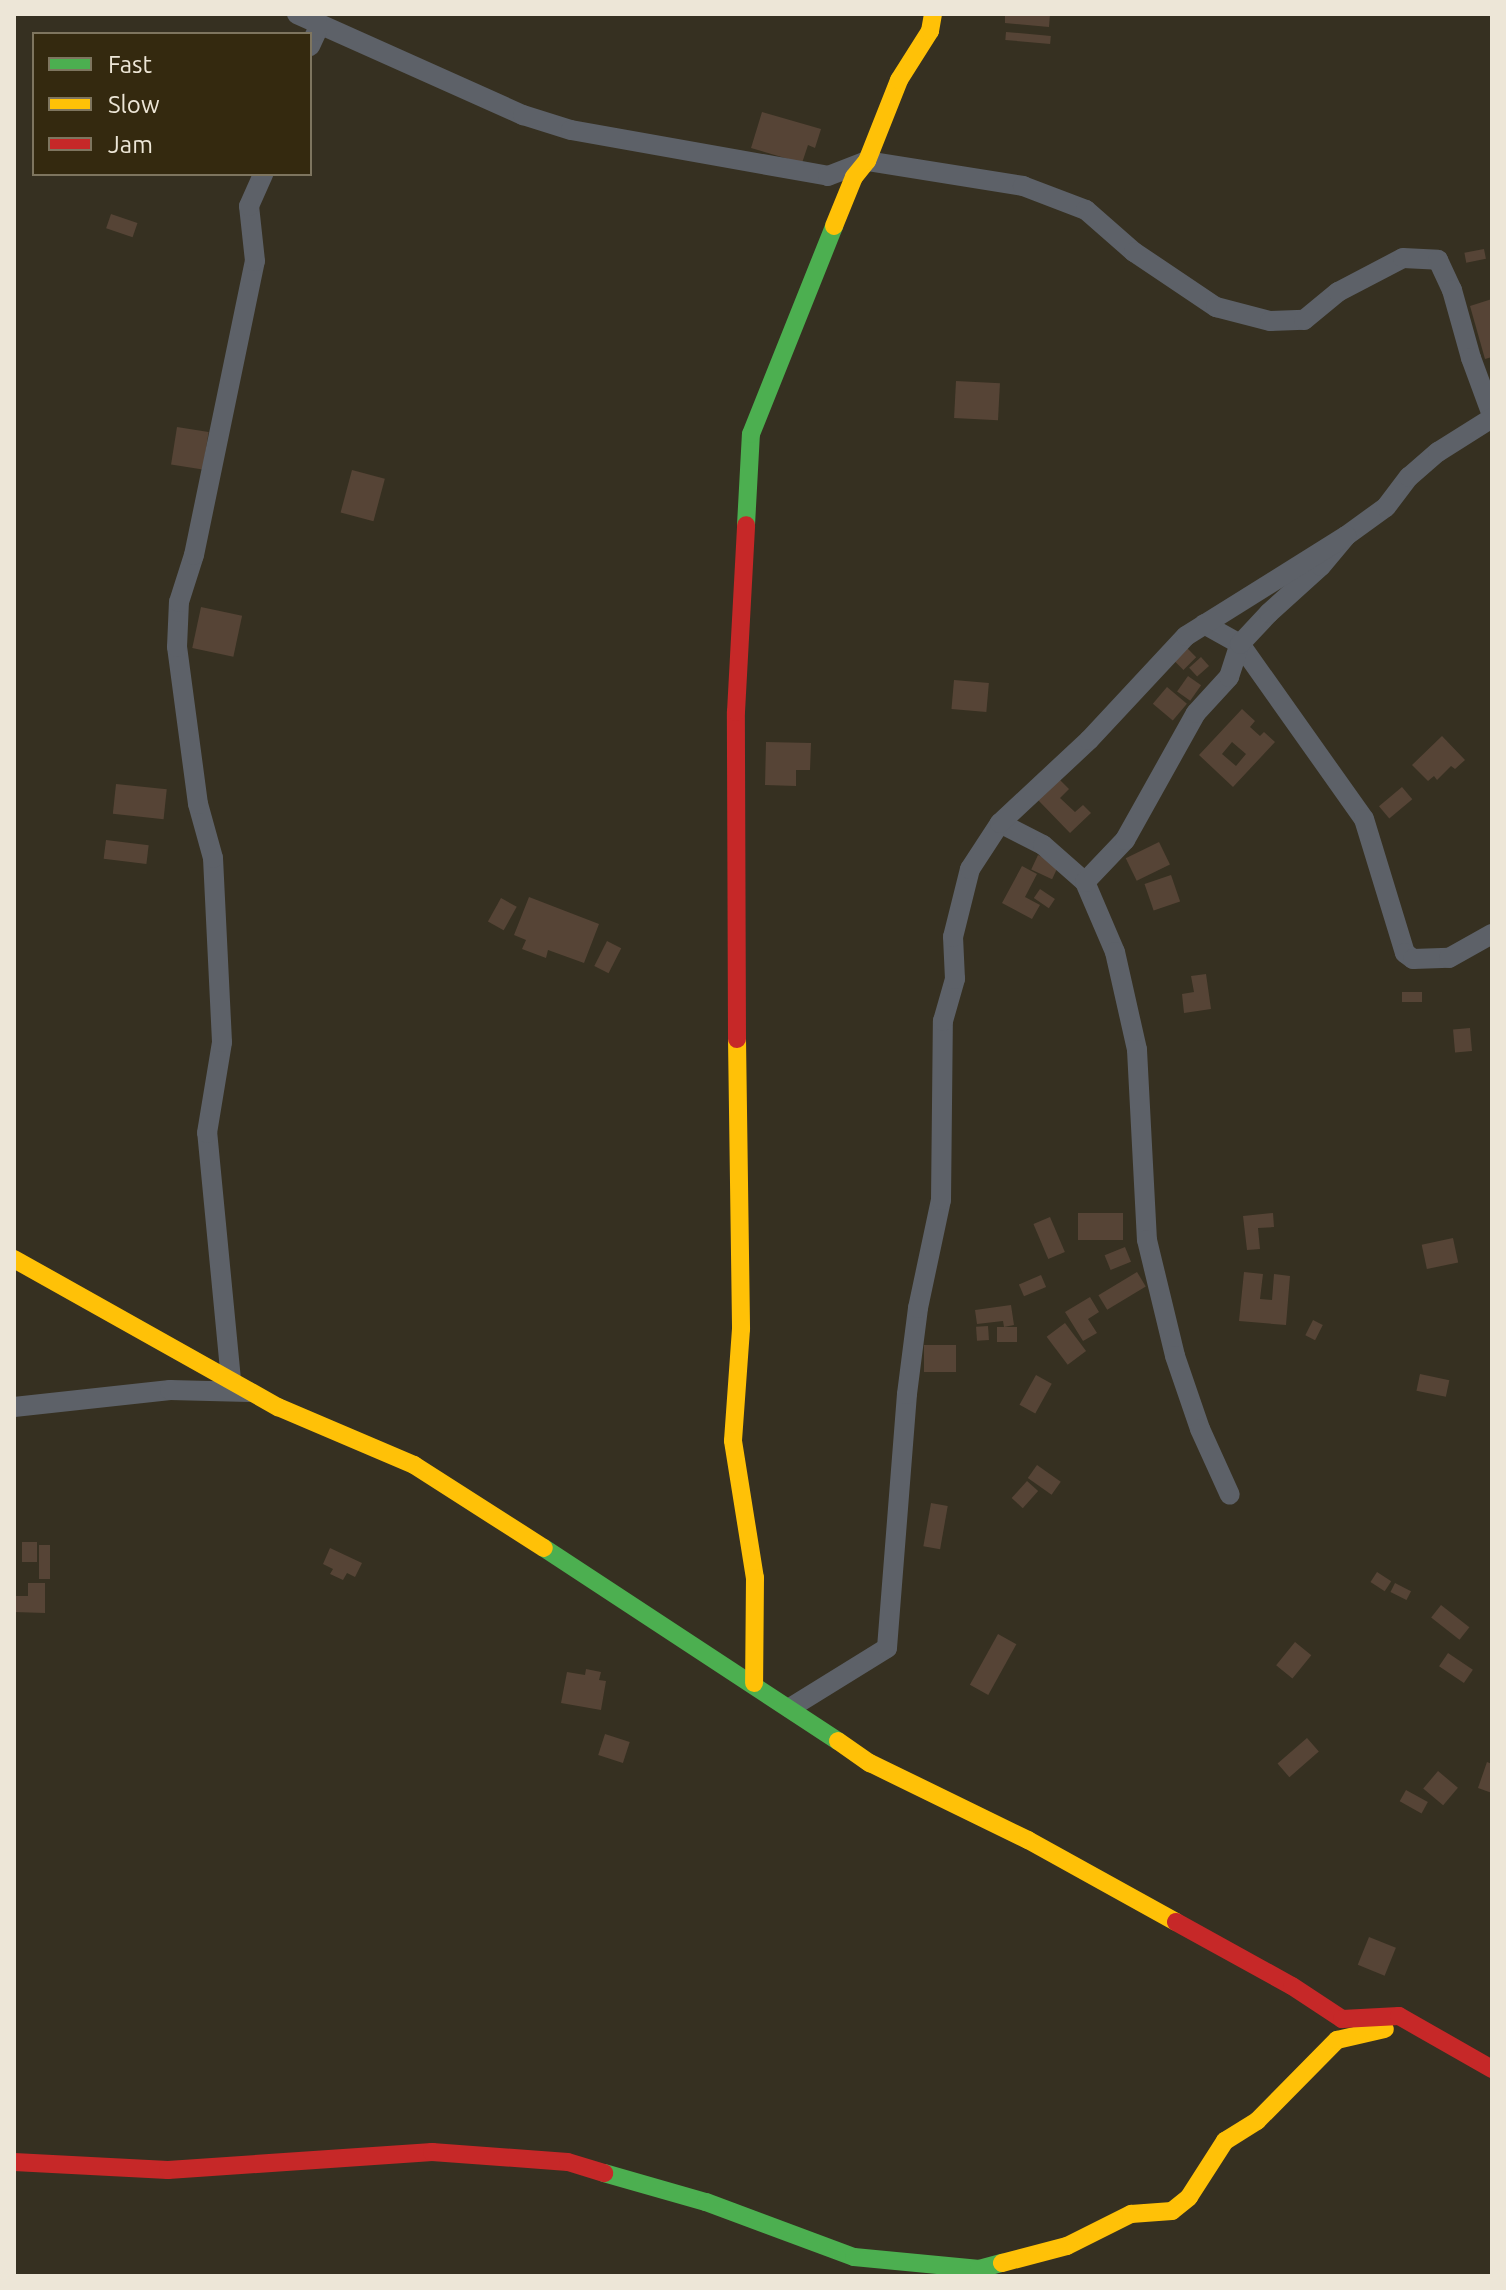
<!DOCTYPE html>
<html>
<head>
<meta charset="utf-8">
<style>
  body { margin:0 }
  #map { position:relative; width:1506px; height:2290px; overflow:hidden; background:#363021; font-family:Ubuntu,sans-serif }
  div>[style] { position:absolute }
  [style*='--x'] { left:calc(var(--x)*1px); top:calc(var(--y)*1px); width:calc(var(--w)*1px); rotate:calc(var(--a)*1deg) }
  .building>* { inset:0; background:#564436; transform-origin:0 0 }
  .street>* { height:20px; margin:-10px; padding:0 10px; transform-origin:10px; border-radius:10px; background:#5d6168 }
  .fast>* { height:18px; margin:-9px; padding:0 9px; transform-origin:9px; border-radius:9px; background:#4caf50 }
  .slow>* { height:18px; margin:-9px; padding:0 9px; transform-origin:9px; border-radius:9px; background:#ffc107 }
  .jam>* { height:18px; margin:-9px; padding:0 9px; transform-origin:9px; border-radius:9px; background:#c62828 }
  span { translate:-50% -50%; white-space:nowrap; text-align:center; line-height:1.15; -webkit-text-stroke:8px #34290f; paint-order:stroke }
  .frame { position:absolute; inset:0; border:16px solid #ede6d7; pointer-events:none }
  .legend { position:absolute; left:32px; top:32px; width:280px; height:144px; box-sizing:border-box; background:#34290f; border:2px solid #7e755f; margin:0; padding:10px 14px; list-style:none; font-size:24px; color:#ede6d7 }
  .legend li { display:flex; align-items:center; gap:16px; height:40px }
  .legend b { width:40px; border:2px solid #7e755f }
</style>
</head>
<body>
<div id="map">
  <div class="building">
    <div style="clip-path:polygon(1005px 14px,1050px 14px,1049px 27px,1005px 23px)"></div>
    <div style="left:1006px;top:32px;width:45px;height:8px;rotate:5deg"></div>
    <div style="clip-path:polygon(762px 112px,821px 129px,815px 148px,808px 145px,802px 163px,751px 148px)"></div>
    <div style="left:111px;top:214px;width:28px;height:15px;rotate:19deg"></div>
    <div style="left:1484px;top:249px;width:10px;height:20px;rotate:79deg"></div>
    <div style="clip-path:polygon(1492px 299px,1492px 357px,1485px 359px,1470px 306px)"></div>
    <div style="left:956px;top:381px;width:44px;height:37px;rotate:3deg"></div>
    <div style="left:177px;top:427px;width:32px;height:38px;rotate:9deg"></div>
    <div style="left:352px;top:470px;width:34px;height:44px;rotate:15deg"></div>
    <div style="left:201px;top:607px;width:42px;height:42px;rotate:12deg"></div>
    <div style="left:1187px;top:648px;width:13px;height:18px;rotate:45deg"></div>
    <div style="left:1201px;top:657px;width:12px;height:16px;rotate:48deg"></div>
    <div style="left:1188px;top:676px;width:16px;height:19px;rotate:35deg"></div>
    <div style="left:954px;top:680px;width:35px;height:29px;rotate:5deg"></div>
    <div style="left:1167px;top:687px;width:26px;height:22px;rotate:40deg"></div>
    <div style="clip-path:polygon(evenodd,1242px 709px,1255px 721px,1250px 727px,1260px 736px,1264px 732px,1275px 742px,1233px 787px,1199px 755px,1242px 709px,1232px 742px,1246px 754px,1236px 766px,1222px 754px,1232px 742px)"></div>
    <div style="clip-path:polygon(1442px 736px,1465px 760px,1455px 769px,1451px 766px,1437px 780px,1434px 776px,1428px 781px,1412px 765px)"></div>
    <div style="clip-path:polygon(766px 742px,811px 743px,810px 770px,796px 770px,796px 786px,765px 785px)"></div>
    <div style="clip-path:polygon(1059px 779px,1069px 789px,1060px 798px,1075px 812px,1083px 805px,1091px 813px,1070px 833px,1038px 800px)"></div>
    <div style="left:116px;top:784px;width:51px;height:30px;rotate:6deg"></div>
    <div style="left:1402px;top:787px;width:16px;height:30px;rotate:50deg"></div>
    <div style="left:106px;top:840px;width:43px;height:19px;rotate:7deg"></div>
    <div style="left:1159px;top:842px;width:25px;height:37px;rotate:64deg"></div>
    <div style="left:1038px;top:855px;width:23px;height:16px;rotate:25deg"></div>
    <div style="clip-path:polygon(1022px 866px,1037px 874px,1025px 897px,1040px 905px,1032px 919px,1002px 903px)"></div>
    <div style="left:1171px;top:875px;width:28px;height:28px;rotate:71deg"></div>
    <div style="left:1040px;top:889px;width:18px;height:11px;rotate:34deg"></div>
    <div style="clip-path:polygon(529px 897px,599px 924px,584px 963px,548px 950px,546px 958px,522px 949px,526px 940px,514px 935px)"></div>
    <div style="left:501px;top:898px;width:18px;height:27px;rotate:29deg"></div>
    <div style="left:607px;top:941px;width:16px;height:28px;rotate:27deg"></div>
    <div style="clip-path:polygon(1206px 974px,1211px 1009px,1184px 1013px,1182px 994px,1194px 992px,1191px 976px)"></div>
    <div style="left:1422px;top:992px;width:10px;height:20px;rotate:90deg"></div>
    <div style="left:1470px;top:1028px;width:23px;height:17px;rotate:85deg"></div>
    <div style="left:1078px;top:1213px;width:45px;height:27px"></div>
    <div style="clip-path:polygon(1273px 1213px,1274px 1227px,1258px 1228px,1260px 1249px,1247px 1250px,1243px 1216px)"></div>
    <div style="left:1050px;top:1217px;width:38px;height:18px;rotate:67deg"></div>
    <div style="left:1453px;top:1238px;width:25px;height:32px;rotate:78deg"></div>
    <div style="left:1125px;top:1247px;width:16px;height:22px;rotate:68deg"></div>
    <div style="left:1137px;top:1272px;width:17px;height:45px;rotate:59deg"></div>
    <div style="clip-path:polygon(1244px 1272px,1263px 1274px,1260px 1299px,1272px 1300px,1274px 1274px,1290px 1276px,1286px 1325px,1239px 1321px)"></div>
    <div style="left:1041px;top:1275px;width:13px;height:24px;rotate:67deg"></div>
    <div style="clip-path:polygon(1090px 1297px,1099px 1312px,1088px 1319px,1097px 1333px,1083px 1341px,1065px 1312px)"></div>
    <div style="clip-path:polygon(1011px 1305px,1014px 1325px,1004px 1327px,1003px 1321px,977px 1324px,975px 1310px)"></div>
    <div style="left:1313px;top:1320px;width:11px;height:17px;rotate:27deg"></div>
    <div style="left:1065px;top:1323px;width:35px;height:23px;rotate:53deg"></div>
    <div style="left:988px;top:1326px;width:14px;height:12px;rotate:86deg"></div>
    <div style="left:1017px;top:1327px;width:15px;height:20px;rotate:90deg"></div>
    <div style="left:924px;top:1345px;width:32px;height:27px"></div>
    <div style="left:1420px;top:1374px;width:30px;height:17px;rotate:12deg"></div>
    <div style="left:1036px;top:1375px;width:18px;height:34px;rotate:29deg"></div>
    <div style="left:1037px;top:1465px;width:29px;height:16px;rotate:35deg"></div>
    <div style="left:1027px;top:1481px;width:15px;height:23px;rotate:42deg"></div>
    <div style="left:931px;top:1503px;width:17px;height:44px;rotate:10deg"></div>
    <div style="left:37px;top:1542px;width:20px;height:15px;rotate:90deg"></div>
    <div style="left:39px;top:1545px;width:11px;height:34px"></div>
    <div style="clip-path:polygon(330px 1548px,362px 1563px,355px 1577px,347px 1573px,343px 1580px,330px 1574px,333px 1569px,323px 1564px)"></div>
    <div style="left:1377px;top:1572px;width:17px;height:12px;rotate:33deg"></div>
    <div style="clip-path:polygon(28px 1583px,45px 1583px,45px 1613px,14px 1612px,14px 1596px,28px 1596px)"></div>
    <div style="left:1395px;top:1583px;width:18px;height:10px;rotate:27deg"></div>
    <div style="left:1441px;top:1605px;width:36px;height:16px;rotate:38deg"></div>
    <div style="left:998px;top:1634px;width:21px;height:58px;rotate:29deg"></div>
    <div style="left:1295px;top:1642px;width:21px;height:30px;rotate:39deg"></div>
    <div style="left:1448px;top:1653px;width:30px;height:16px;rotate:34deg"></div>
    <div style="clip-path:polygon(586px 1669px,601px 1672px,599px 1680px,606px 1681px,601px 1710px,561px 1703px,567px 1672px,585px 1675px)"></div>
    <div style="left:605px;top:1734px;width:26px;height:22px;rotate:18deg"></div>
    <div style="left:1307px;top:1738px;width:18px;height:39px;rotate:49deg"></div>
    <div style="clip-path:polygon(1487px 1762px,1492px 1764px,1492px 1793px,1478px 1788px)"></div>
    <div style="left:1438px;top:1771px;width:26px;height:23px;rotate:40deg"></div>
    <div style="left:1406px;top:1790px;width:25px;height:13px;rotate:29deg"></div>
    <div style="left:1369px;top:1937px;width:29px;height:30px;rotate:22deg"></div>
  </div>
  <div class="street">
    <div style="--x:297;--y:14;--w:248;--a:24.1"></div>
    <div style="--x:523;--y:115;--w:50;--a:17.4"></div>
    <div style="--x:571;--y:130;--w:261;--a:10.1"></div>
    <div style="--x:828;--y:176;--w:42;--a:-21"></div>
    <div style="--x:867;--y:161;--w:158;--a:9.1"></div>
    <div style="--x:1023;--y:186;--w:67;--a:20.9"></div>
    <div style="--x:1086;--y:210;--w:64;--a:41.2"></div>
    <div style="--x:1134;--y:252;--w:99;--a:33.9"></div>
    <div style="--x:1216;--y:307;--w:56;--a:14.5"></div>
    <div style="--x:1270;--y:321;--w:34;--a:-2"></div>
    <div style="--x:1304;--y:320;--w:44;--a:-39.5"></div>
    <div style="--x:1338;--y:292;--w:73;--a:-27.6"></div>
    <div style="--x:1403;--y:258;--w:35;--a:3"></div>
    <div style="--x:1438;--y:260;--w:33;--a:65"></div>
    <div style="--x:1452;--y:290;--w:71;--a:74.4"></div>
    <div style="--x:1471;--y:358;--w:61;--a:69.8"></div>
    <div style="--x:310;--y:46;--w:17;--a:-65"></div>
    <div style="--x:317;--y:31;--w:9;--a:-90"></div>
    <div style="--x:1204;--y:624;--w:41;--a:29.1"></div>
    <div style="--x:1240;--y:644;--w:214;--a:54.7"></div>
    <div style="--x:1364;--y:819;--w:140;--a:73"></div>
    <div style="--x:1405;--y:953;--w:10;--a:37"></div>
    <div style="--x:1413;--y:959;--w:36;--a:-2"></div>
    <div style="--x:1449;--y:958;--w:49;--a:-29.2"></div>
    <div style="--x:1000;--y:823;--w:48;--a:27.1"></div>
    <div style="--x:1043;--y:845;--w:56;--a:41.4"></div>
    <div style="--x:1085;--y:882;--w:76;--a:66.8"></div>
    <div style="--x:1115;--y:952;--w:100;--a:77.3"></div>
    <div style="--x:1137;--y:1050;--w:190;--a:87"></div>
    <div style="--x:1147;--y:1240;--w:119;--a:76.4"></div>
    <div style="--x:1175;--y:1356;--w:77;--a:71.1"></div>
    <div style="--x:1200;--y:1429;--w:72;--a:65.6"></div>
    <div style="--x:1085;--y:882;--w:58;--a:-46.4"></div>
    <div style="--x:1125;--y:840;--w:145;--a:-60.8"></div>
    <div style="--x:1196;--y:713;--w:49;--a:-47.5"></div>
    <div style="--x:1229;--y:677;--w:35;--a:-72"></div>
    <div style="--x:1240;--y:644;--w:42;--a:-46.9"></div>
    <div style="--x:1269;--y:613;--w:70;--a:-42.1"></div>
    <div style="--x:1321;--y:566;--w:39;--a:-50"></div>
    <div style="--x:1346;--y:536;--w:49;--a:-35.9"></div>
    <div style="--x:1386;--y:507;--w:38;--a:-53"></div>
    <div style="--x:1409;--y:477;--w:38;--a:-41"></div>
    <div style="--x:1438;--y:452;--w:64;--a:-32.2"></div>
    <div style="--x:231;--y:1380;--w:248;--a:-95.5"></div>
    <div style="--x:207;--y:1133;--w:92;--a:-80.6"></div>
    <div style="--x:222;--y:1042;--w:184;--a:-92.8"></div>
    <div style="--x:213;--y:858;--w:56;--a:-105.5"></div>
    <div style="--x:198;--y:804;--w:158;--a:-97.6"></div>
    <div style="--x:177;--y:647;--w:45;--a:-87.5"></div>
    <div style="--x:179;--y:602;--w:49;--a:-72.3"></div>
    <div style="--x:194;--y:555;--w:300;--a:-78.3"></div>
    <div style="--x:255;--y:261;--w:55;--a:-96.2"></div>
    <div style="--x:249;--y:206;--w:35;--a:-66"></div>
    <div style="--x:14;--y:1407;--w:157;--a:-6.2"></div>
    <div style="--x:170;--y:1390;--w:79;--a:1.5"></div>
    <div style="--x:790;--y:1708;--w:114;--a:-31.7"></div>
    <div style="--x:887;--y:1648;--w:255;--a:-85.5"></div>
    <div style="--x:907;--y:1394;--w:87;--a:-82.7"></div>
    <div style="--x:918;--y:1308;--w:110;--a:-78"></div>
    <div style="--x:941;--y:1200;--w:179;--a:-89.4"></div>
    <div style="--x:943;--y:1021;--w:44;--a:-74.1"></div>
    <div style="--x:955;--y:979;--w:42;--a:-92.7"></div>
    <div style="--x:953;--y:937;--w:70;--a:-76"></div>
    <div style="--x:970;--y:869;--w:55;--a:-56.9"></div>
    <div style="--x:1000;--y:823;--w:122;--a:-43"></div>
    <div style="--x:1089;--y:740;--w:142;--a:-47"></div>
    <div style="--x:1186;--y:636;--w:189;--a:-32"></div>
  </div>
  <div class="fast">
    <div style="--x:746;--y:525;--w:91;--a:-86.9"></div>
    <div style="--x:751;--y:434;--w:224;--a:-68.2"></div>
    <div style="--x:544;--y:1548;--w:352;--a:33.3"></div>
    <div style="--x:604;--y:2173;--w:106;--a:15.9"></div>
    <div style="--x:706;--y:2202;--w:158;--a:20.4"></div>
    <div style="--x:854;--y:2257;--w:126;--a:5.5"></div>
    <div style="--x:979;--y:2269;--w:24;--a:-15"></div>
  </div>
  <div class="slow">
    <div style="--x:834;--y:226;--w:53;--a:-67.8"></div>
    <div style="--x:854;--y:177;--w:21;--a:-51"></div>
    <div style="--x:867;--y:161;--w:87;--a:-68.4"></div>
    <div style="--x:899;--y:80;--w:58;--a:-57.7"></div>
    <div style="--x:930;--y:31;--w:17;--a:-80"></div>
    <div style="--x:737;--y:1039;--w:290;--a:89.2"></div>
    <div style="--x:741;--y:1329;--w:112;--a:94.1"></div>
    <div style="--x:733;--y:1441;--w:139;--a:80.9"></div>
    <div style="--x:755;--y:1578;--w:105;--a:90.5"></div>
    <div style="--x:14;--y:1259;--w:303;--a:29.3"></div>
    <div style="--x:278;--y:1407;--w:148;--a:23.1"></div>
    <div style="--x:414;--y:1465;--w:154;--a:32.6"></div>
    <div style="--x:838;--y:1741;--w:39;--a:35"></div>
    <div style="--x:870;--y:1763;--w:176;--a:26"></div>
    <div style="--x:1028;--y:1840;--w:169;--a:29"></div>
    <div style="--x:1002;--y:2263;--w:67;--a:-14.7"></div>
    <div style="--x:1067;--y:2246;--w:72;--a:-26.6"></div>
    <div style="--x:1131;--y:2214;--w:41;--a:-4.2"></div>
    <div style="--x:1172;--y:2211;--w:22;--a:-39"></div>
    <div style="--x:1189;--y:2197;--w:67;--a:-57.3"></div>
    <div style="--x:1225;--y:2141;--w:38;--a:-32"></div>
    <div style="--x:1257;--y:2121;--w:114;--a:-45.4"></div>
    <div style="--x:1337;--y:2040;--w:49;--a:-12.9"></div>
  </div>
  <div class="jam">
    <div style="--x:737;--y:1039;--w:327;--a:-90.2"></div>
    <div style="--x:736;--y:712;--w:187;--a:-86.9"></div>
    <div style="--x:1176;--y:1922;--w:132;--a:28.9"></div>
    <div style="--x:1292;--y:1986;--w:60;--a:33.4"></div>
    <div style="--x:1342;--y:2019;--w:57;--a:-3"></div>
    <div style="--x:1399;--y:2016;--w:107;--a:29.7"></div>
    <div style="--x:14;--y:2162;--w:154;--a:3"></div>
    <div style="--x:168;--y:2170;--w:265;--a:-3.9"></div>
    <div style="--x:432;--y:2152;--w:136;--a:4.2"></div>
    <div style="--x:568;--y:2162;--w:38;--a:17"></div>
  </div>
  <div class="frame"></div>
  <ul class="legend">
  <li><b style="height:10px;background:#4caf50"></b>Fast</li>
  <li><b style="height:10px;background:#ffc107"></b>Slow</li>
  <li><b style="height:10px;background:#c62828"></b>Jam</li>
  </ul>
</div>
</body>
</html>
